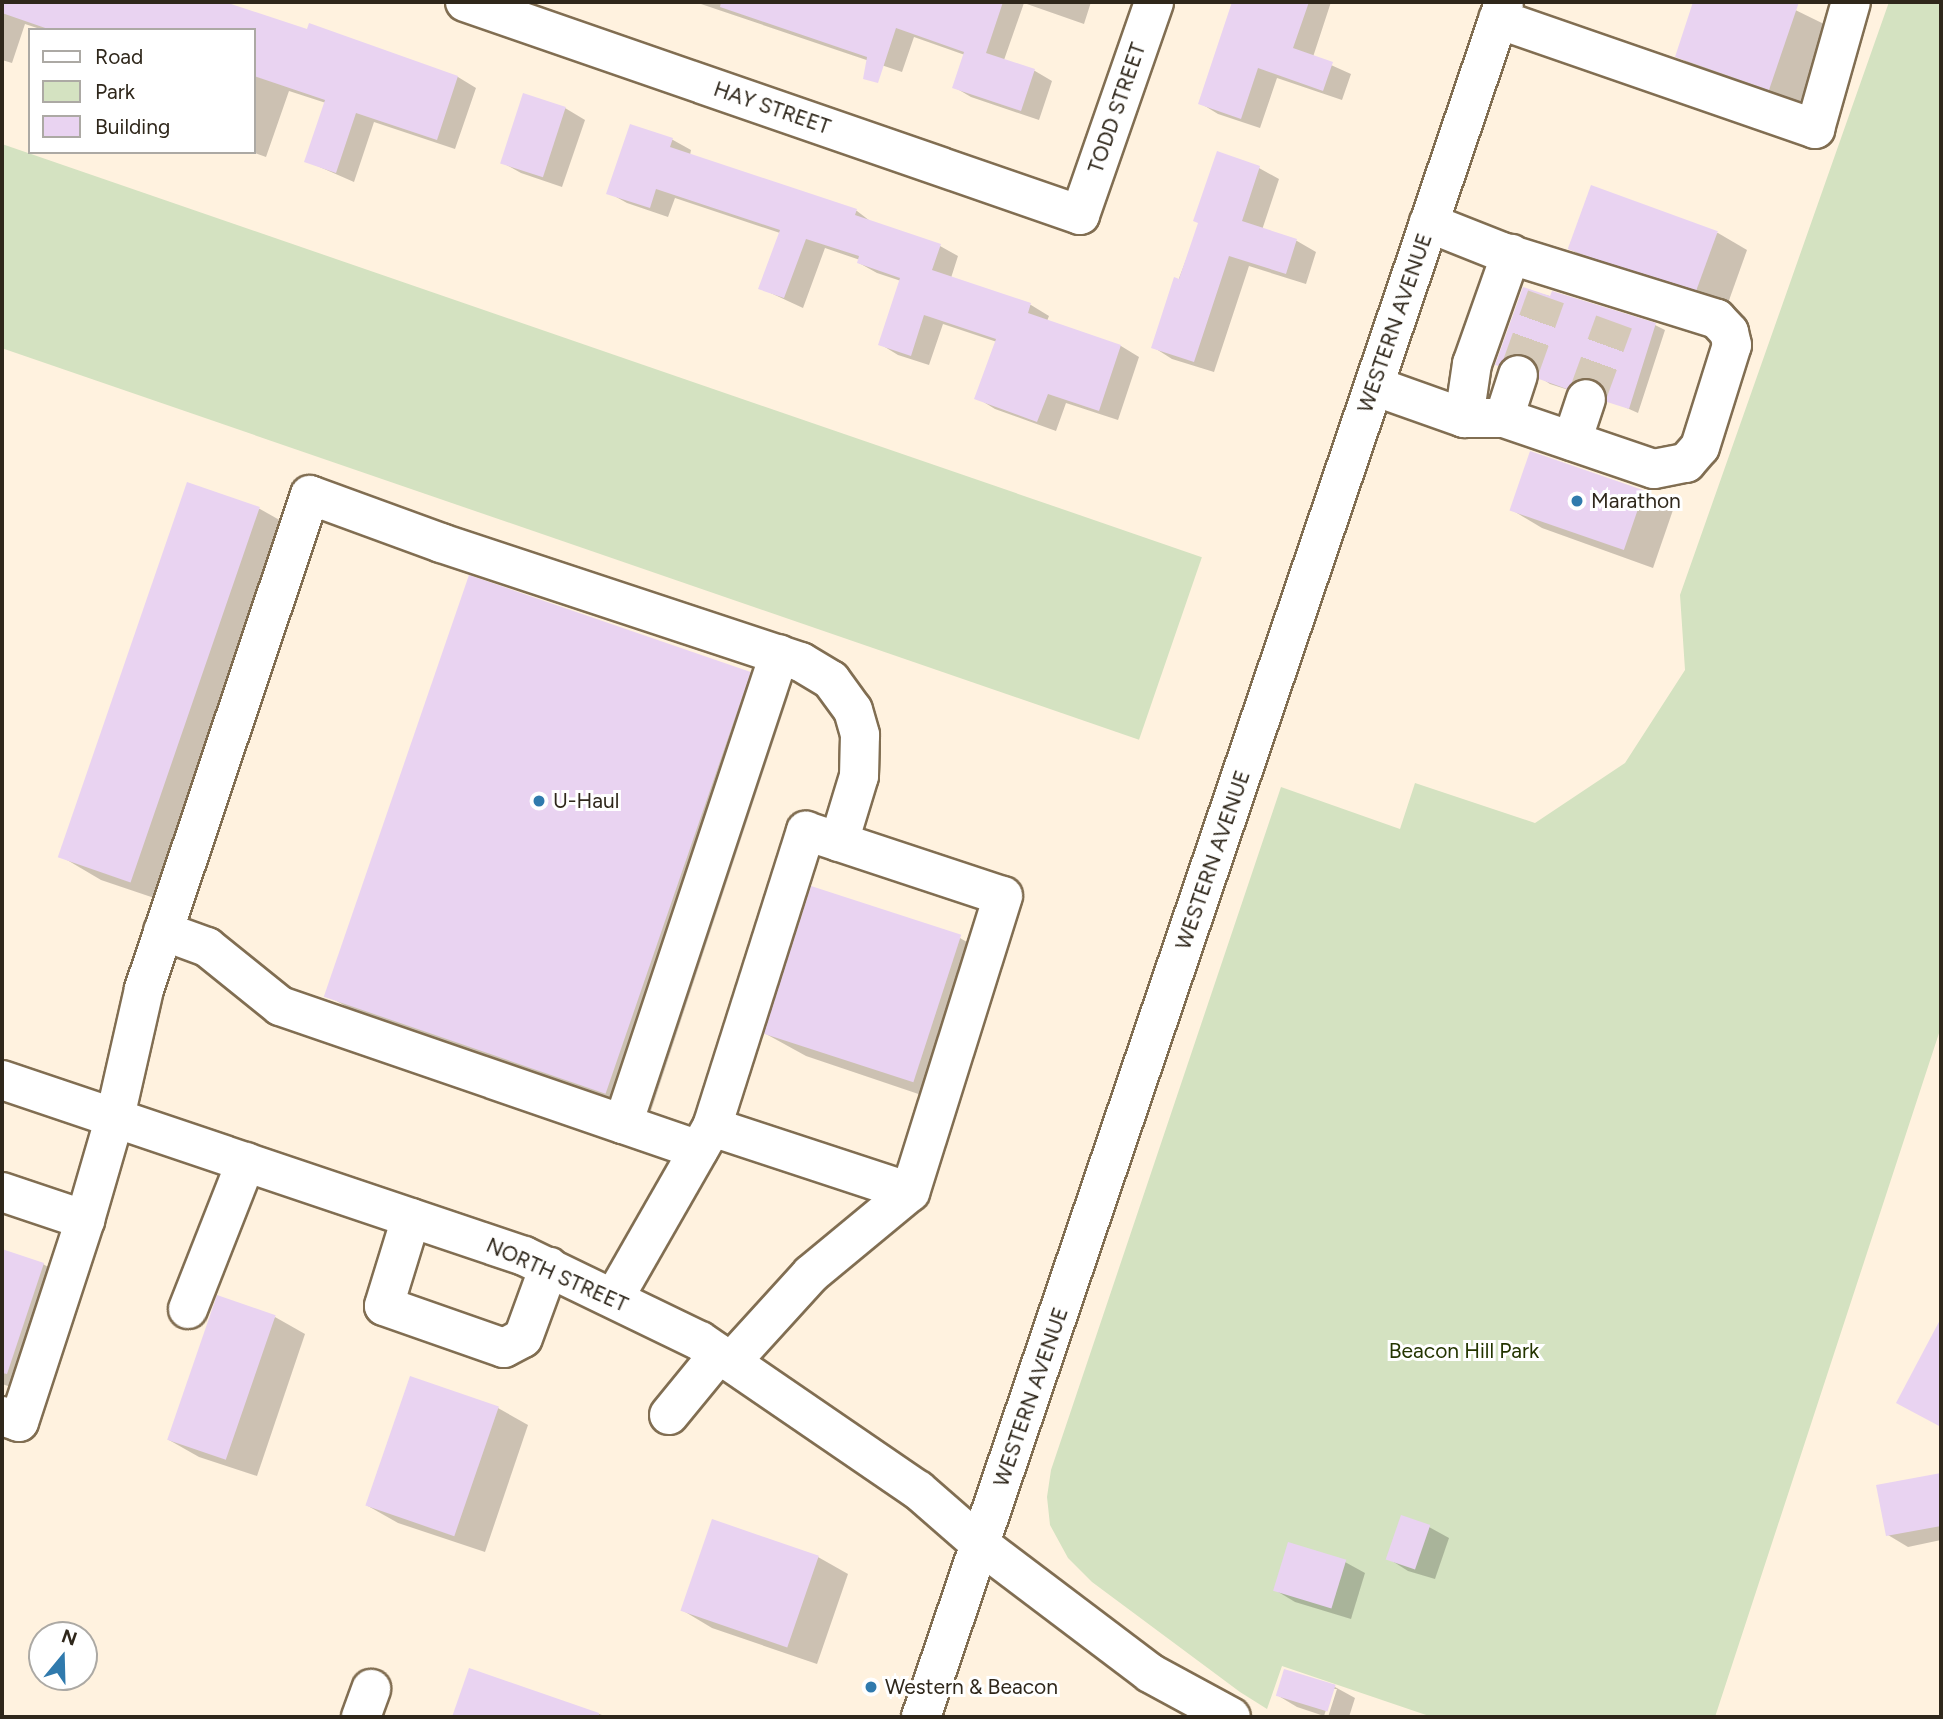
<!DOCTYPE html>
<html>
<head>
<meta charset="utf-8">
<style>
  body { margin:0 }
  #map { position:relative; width:1943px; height:1719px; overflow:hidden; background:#fff2df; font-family:Figtree,sans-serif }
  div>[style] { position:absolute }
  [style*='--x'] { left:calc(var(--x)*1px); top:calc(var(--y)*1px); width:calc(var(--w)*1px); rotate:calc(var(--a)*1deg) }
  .green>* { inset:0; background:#d4e2c1; transform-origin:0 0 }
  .shadow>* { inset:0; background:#0003 }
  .building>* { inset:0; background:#e9d3f1; transform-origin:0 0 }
  .minor-tunnel>* { height:38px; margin-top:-19px; transform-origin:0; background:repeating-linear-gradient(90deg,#d5c9b8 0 38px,transparent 0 57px) }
  .roads { filter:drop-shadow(2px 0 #816e52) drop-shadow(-2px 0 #816e52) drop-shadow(0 2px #816e52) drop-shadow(0 -2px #816e52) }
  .minor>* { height:38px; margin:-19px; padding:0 19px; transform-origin:19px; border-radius:19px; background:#fff }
  .major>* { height:38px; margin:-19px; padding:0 19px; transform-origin:19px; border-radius:19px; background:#fff }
  .dots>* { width:19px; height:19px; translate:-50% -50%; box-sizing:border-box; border:4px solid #fff; border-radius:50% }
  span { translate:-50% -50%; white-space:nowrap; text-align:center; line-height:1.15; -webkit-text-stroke:6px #fff; paint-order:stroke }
  .street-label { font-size:21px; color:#2f271b }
  .poi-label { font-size:21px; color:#2f271b }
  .left { translate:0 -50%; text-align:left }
  .park-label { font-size:21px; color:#243500 }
  .frame { position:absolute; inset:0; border:4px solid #2f271b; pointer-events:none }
  .legend { position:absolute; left:28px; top:28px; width:228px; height:126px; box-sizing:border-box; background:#fff; border:2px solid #aca9a4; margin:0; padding:9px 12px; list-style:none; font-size:21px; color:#2f271b }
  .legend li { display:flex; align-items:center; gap:14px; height:35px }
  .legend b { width:35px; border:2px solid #aca9a4 }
  .north { position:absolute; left:28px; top:1621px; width:70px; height:70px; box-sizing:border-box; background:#fff; border:2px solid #aca9a4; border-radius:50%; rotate:19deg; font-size:19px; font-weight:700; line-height:28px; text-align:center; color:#2f271b }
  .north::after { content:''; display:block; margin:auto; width:24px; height:32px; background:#307aad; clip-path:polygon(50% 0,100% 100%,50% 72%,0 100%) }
</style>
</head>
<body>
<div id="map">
  <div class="green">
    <div style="clip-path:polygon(1889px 2px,1941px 2px,1941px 1027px,1715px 1717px,1432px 1717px,1282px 1666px,1267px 1709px,1240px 1692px,1092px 1582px,1068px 1558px,1050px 1525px,1047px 1497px,1051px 1470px,1281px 787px,1400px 829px,1415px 783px,1535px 823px,1625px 763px,1685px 670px,1680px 595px)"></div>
    <div style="left:2px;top:144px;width:1269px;height:193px;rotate:19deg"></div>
  </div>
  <div class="shadow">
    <div style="clip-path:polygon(2px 2px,220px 2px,308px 31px,310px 26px,458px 77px,476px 88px,455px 149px,374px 122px,354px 182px,306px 161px,326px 103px,289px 91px,266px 157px,252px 152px,254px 30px,43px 30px,25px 24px,12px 63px,2px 60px)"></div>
    <div style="clip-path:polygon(695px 2px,840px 2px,871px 13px,874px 2px,930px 2px,964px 13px,968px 2px,1091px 2px,1084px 24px,1024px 3px,1004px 60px,1035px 71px,1052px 81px,1039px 120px,971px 97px,954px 87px,965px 55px,914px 37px,902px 72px)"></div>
    <div style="clip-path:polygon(1233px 2px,1331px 2px,1313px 57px,1351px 74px,1342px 100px,1277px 78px,1260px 128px,1218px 114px,1200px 103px)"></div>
    <div style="clip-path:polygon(1695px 2px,1779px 2px,1826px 25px,1799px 106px,1707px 74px,1677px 56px)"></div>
    <div style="clip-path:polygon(565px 108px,585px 120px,562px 187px,521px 173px,501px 162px)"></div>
    <div style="clip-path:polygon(631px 126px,673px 140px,691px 150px,690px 155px,857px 211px,874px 224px,940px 246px,958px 256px,951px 278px,1031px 305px,1049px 316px,1047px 321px,1121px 346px,1139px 357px,1118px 420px,1066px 403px,1056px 431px,995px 409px,977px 398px,997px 342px,943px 324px,929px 365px,898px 355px,880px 344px,901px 281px,877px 273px,859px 263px,860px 260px,825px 248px,803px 308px,760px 288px,780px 233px,675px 198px,668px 217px,627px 203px,609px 193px)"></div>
    <div style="clip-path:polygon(1259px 168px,1279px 179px,1262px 230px,1297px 241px,1316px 252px,1306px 284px,1249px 266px,1214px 372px,1172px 359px,1153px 347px,1200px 223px)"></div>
    <div style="clip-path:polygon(1718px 233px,1747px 250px,1727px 306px,1599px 266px,1570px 249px)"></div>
    <div style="clip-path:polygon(1524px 289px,1655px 325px,1665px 330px,1638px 413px,1609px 400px,1603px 383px,1591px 382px,1578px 393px,1550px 384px,1541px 378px,1535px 359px,1523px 358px,1506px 369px,1497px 364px)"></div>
    <div style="clip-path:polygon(1531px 453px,1644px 493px,1673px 510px,1653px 568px,1542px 528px,1512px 510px)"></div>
    <div style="clip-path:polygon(188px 484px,260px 509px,299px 531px,172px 904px,101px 880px,62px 857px)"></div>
    <div style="clip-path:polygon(750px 672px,789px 694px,650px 1114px,368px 1019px,328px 996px)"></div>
    <div style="clip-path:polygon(960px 938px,999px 961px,951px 1105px,806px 1056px,766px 1034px)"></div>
    <div style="clip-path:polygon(2px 1251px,43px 1264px,73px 1282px,35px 1395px,2px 1384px)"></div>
    <div style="clip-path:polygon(275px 1317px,305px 1334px,257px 1476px,199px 1457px,169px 1440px)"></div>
    <div style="clip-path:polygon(498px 1408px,528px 1425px,485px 1552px,398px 1523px,368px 1506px)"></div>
    <div style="clip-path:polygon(1941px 1475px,1941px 1540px,1908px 1547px,1888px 1535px,1878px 1487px)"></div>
    <div style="clip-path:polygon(1429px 1527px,1449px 1538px,1435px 1579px,1408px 1571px,1389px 1559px)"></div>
    <div style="clip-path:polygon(818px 1557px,848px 1574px,817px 1664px,712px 1628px,682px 1610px)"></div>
    <div style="clip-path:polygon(1345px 1562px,1365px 1573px,1351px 1619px,1295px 1602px,1275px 1590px)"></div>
    <div style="clip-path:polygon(470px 1671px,608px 1717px,454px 1717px)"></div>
    <div style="clip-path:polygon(1285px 1671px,1335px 1687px,1355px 1698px,1349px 1717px,1328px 1717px,1337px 1689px,1333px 1689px,1324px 1716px,1297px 1707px,1277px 1695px)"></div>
  </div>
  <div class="building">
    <div style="clip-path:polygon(2px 2px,225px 2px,307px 29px,309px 23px,458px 76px,437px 140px,356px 113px,336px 173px,304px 162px,325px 100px,254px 76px,254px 30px,51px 30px,2px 13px)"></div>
    <div style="clip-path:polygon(721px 2px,1003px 2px,986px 53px,1035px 69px,1021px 111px,952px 88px,964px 52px,896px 28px,878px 83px,863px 79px,867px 57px,720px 7px)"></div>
    <div style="clip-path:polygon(1232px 2px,1309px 2px,1293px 48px,1333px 62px,1323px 91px,1258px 68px,1241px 119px,1198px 104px)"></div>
    <div style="clip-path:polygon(1693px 2px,1799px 2px,1769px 90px,1675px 57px)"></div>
    <div style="left:523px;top:93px;width:45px;height:74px;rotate:18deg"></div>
    <div style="clip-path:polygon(630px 124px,673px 138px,670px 147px,857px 209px,855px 215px,941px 244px,932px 270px,1031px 303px,1028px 313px,1121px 345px,1099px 411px,1048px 394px,1037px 422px,974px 399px,996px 339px,924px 315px,911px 356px,878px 345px,900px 278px,857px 263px,859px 256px,806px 239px,784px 298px,758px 289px,780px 230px,656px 189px,650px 208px,606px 194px)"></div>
    <div style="clip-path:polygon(1217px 151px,1260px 166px,1242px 221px,1297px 239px,1286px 274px,1229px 256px,1194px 362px,1151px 348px,1174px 277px,1179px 279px,1198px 223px,1193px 221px)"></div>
    <div style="left:1591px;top:185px;width:135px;height:68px;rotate:20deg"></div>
    <div style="clip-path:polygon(1523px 287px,1550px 296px,1552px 291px,1656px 323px,1629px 409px,1607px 402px,1603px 385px,1594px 379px,1581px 378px,1567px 389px,1539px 379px,1535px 361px,1525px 354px,1513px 354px,1499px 366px,1495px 365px)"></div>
    <div style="left:1530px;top:451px;width:121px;height:63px;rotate:19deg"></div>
    <div style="left:187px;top:482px;width:77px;height:397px;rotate:19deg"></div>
    <div style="left:469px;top:575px;width:298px;height:446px;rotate:19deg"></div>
    <div style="left:811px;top:886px;width:158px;height:155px;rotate:18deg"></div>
    <div style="clip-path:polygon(2px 1249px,44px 1263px,7px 1374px,2px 1373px)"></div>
    <div style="left:217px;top:1295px;width:62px;height:153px;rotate:19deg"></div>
    <div style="clip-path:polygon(1941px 1318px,1941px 1427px,1896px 1403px)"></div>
    <div style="left:410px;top:1376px;width:94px;height:137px;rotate:19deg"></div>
    <div style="clip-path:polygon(1941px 1473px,1941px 1526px,1886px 1536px,1876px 1485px)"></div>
    <div style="left:1401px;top:1515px;width:31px;height:47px;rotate:19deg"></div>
    <div style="left:712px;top:1519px;width:113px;height:97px;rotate:19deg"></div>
    <div style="left:1288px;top:1542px;width:61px;height:51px;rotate:17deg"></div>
    <div style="clip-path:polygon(469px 1668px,599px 1713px,599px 1717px,452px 1717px)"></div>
    <div style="left:1284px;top:1669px;width:54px;height:28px;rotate:17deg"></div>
  </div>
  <div class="minor-tunnel">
    <div style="--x:1518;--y:375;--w:83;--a:-70.3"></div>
    <div style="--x:1586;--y:399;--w:82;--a:-70"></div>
  </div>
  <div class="roads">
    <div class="minor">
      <div style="--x:465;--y:2;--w:651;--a:19.1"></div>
      <div style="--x:1080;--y:215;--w:225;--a:-70.8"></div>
      <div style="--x:1498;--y:19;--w:336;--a:19.1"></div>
      <div style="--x:1815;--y:129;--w:132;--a:-74.2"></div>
      <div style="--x:1374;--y:386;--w:96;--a:19.6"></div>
      <div style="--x:1464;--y:418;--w:40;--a:0"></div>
      <div style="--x:1504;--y:418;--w:158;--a:18.8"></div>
      <div style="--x:1654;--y:469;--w:33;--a:-11"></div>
      <div style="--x:1686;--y:463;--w:21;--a:-49"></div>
      <div style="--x:1700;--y:447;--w:107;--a:-72.6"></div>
      <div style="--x:1732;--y:345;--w:13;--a:-103"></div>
      <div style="--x:1729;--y:332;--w:18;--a:-133"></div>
      <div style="--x:1717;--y:319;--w:225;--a:-162.7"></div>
      <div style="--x:1502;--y:252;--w:79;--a:-158.3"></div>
      <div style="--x:1464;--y:418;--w:55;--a:-81.6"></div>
      <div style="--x:1472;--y:364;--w:117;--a:-70.5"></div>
      <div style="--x:1504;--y:418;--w:45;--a:-72"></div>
      <div style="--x:1572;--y:441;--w:44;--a:-71.6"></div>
      <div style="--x:163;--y:931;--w:47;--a:20"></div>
      <div style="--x:207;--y:947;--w:94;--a:38.9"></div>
      <div style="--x:280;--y:1006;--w:363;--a:19"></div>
      <div style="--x:623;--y:1124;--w:495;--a:-71.6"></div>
      <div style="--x:2;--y:1080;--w:551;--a:18.63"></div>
      <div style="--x:524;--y:1256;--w:195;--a:25.8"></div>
      <div style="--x:700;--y:1341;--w:264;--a:34.4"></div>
      <div style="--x:918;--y:1490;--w:84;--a:41.1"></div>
      <div style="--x:981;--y:1545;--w:212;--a:37.1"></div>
      <div style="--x:1150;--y:1673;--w:92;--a:28.5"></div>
      <div style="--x:623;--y:1124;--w:80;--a:18.9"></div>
      <div style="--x:712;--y:1127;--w:208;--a:18.2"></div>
      <div style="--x:2;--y:1192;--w:88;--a:18.6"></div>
      <div style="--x:85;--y:1220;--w:107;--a:-73.8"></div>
      <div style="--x:115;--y:1117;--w:131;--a:-77.2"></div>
      <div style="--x:144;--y:989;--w:521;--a:-71.43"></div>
      <div style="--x:310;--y:495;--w:140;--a:20.1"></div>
      <div style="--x:441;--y:543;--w:379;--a:18.3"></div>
      <div style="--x:801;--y:662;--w:35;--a:31"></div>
      <div style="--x:831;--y:680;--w:37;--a:54"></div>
      <div style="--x:853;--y:710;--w:26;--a:74"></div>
      <div style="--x:860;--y:735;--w:41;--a:91.4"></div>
      <div style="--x:859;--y:776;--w:69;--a:106.9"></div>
      <div style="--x:411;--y:1218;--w:92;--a:107.1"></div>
      <div style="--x:384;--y:1306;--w:127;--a:19.3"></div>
      <div style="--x:504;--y:1348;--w:21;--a:-28"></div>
      <div style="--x:523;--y:1338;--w:76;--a:-69.9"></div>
      <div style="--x:614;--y:1298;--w:197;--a:-60.2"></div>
      <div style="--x:712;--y:1127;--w:311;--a:-72.4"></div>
      <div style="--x:806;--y:831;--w:207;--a:18.3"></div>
      <div style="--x:1003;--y:896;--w:310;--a:107.4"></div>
      <div style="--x:910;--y:1192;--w:129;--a:140.4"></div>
      <div style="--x:811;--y:1274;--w:119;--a:132.3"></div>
      <div style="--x:188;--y:1309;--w:158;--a:-68.5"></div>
      <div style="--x:669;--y:1415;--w:79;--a:-50.7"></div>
      <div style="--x:2;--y:1416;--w:18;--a:19"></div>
      <div style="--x:19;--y:1422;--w:213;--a:-71.9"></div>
      <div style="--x:361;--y:1717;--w:30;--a:-70"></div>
    </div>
    <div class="major">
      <div style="--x:921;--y:1717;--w:1811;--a:-71.22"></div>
    </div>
  </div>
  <div class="dots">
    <div style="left:1577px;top:501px;background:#307aad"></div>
    <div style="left:539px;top:801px;background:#307aad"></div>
    <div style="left:871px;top:1687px;background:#307aad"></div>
  </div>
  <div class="street-label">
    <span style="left:772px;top:108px;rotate:19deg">HAY STREET</span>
    <span style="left:1117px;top:108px;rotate:-71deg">TODD STREET</span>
    <span style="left:1395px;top:323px;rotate:-71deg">WESTERN AVENUE</span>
    <span style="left:1213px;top:860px;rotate:-71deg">WESTERN AVENUE</span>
    <span style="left:557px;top:1275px;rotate:24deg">NORTH STREET</span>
    <span style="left:1031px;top:1397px;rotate:-71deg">WESTERN AVENUE</span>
  </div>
  <div class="poi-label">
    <span class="left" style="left:1591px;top:501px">Marathon</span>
    <span class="left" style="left:553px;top:801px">U-Haul</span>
    <span class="left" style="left:885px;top:1687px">Western &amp; Beacon</span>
  </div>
  <div class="park-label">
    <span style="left:1464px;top:1351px">Beacon Hill Park</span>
  </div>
  <div class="frame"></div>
  <ul class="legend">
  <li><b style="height:9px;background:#fff"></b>Road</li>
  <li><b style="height:19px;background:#d4e2c1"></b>Park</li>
  <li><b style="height:19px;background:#e9d3f1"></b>Building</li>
  </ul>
  <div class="north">N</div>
</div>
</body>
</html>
